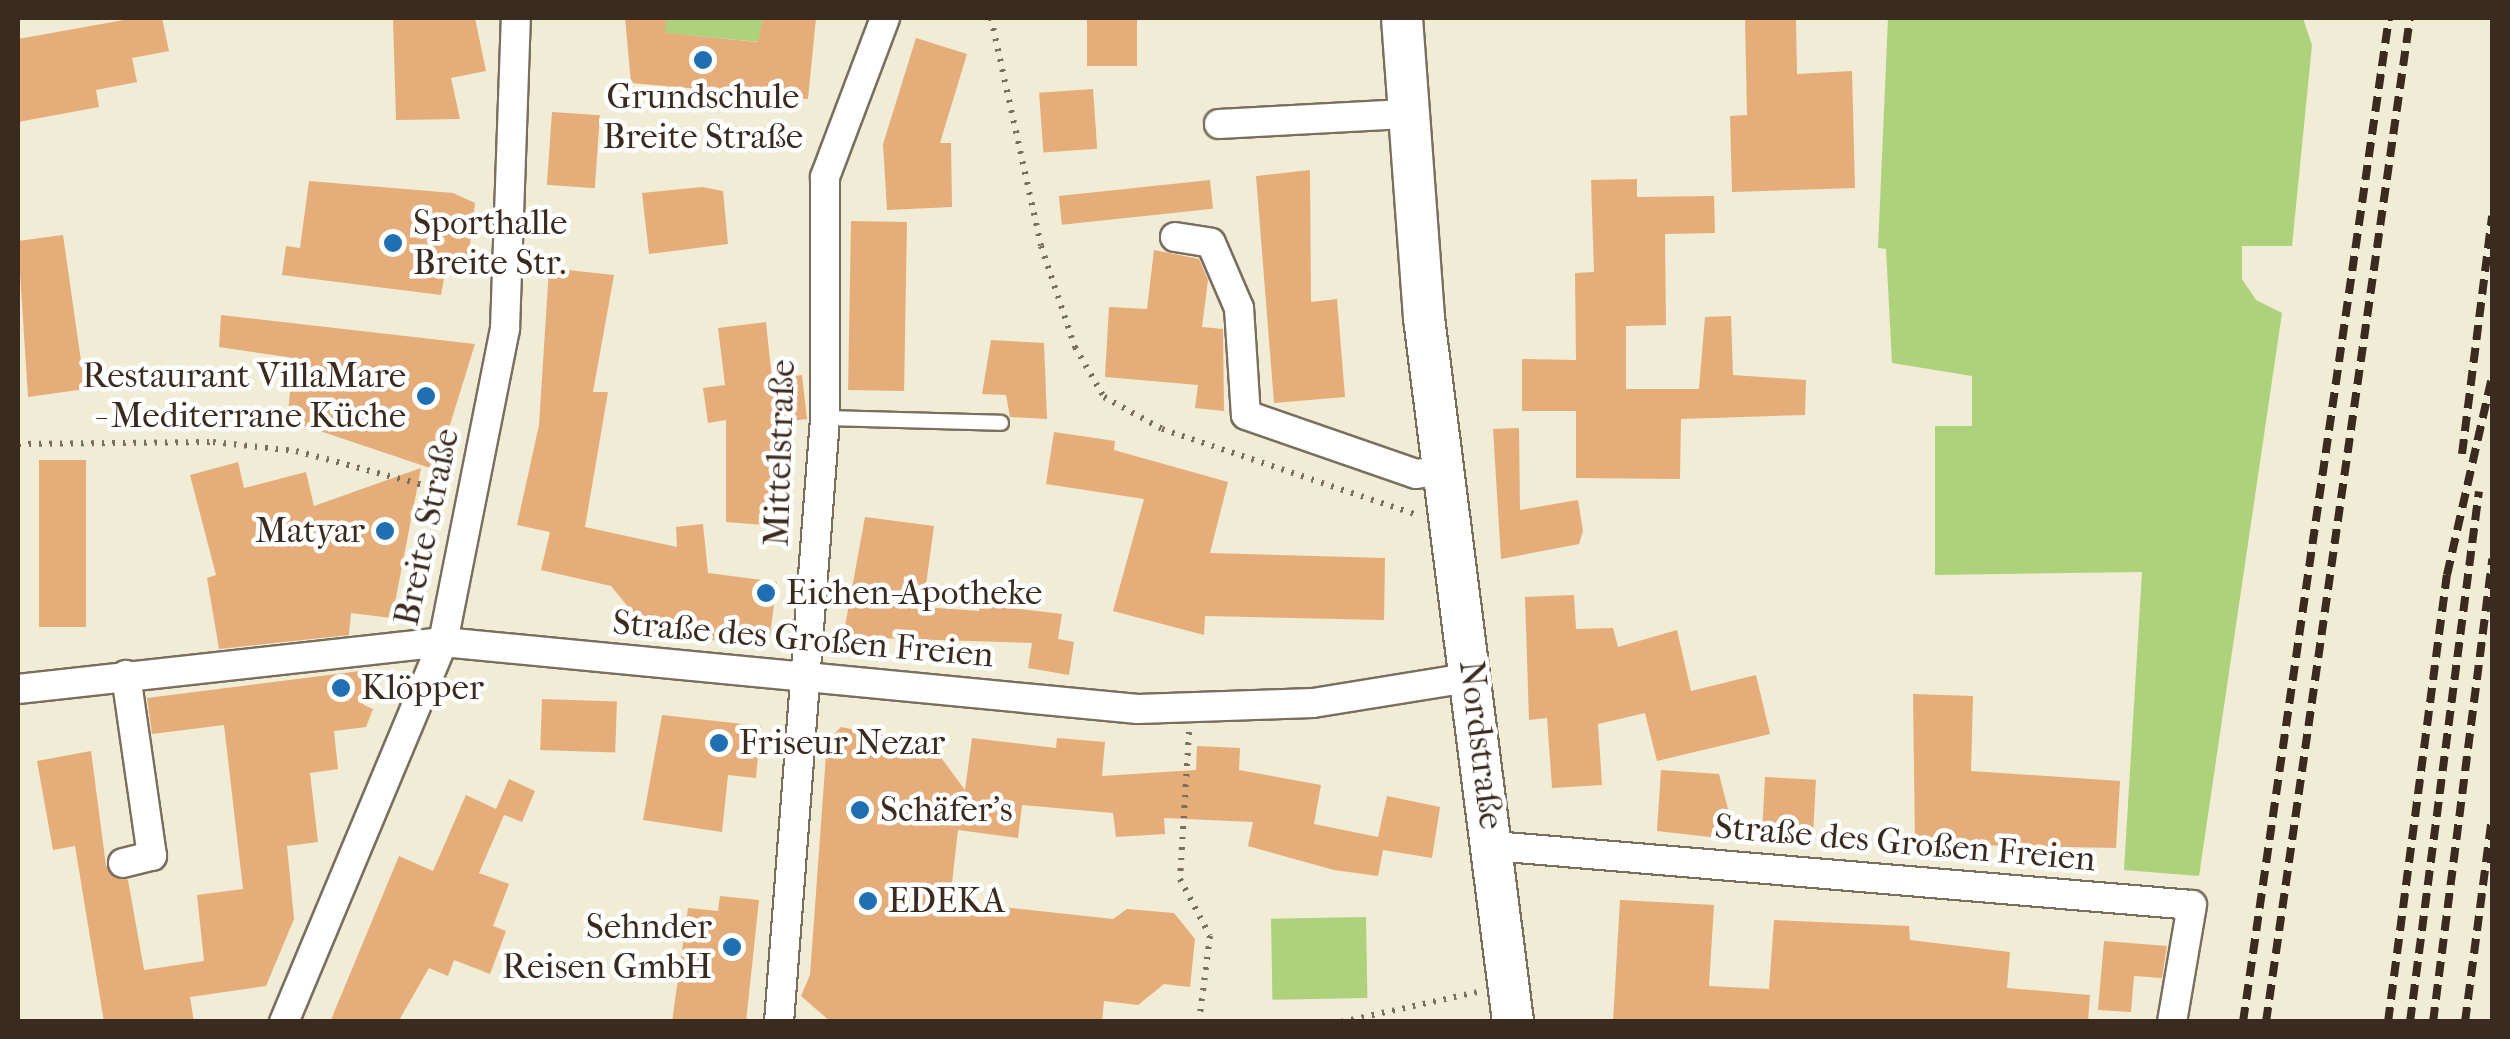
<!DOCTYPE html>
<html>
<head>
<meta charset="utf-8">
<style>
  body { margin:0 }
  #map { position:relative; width:2510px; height:1039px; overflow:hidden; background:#f0ecd5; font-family:"IM FELL French Canon",serif }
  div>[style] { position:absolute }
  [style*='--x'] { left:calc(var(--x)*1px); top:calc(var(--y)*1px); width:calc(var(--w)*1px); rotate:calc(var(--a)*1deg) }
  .green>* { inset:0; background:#aed27c; transform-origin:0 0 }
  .building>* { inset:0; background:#e5ad7a; transform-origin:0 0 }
  .path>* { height:6px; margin-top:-3px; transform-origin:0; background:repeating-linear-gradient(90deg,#7a6e5e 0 2.5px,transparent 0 10.5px) }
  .roads { filter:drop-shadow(2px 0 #7a6e5e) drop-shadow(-2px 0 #7a6e5e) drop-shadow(0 2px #7a6e5e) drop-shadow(0 -2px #7a6e5e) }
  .lane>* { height:14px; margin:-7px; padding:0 7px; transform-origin:7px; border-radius:7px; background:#fff }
  .street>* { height:28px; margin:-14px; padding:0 14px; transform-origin:14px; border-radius:14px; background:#fff }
  .secondary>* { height:40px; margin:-20px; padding:0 20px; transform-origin:20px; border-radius:20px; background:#fff }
  .rail>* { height:8px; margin-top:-4px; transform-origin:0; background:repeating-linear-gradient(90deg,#3b2a1e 0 15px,transparent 0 23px) }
  .dots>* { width:28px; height:28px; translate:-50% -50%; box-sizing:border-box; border:5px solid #fff; border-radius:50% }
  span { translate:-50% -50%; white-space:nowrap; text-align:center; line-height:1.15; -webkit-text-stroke:9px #fff; paint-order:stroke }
  .poi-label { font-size:35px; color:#3b2a1e }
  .left { translate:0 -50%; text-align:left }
  .right { translate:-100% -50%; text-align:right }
  .street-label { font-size:35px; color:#3b2a1e }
  .frame { position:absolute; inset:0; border:20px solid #3b2a1e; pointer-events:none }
</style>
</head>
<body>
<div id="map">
  <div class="green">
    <div style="clip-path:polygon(666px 18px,763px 18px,761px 42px,661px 33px)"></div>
    <div style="clip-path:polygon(1888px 18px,2303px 18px,2312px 45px,2292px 246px,2242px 246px,2242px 279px,2256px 300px,2282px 313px,2199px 876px,2124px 870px,2142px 572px,1935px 575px,1935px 426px,1972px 426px,1972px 376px,1892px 363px,1886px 249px,1878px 248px)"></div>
    <div style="left:1366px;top:917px;width:81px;height:95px;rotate:89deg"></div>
  </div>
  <div class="building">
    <div style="clip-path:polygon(135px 18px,162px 18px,169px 51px,132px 58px,137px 82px,96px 90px,99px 107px,18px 122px,18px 39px)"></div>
    <div style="clip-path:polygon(393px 18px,475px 18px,486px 71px,451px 78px,460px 119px,396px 120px)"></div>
    <div style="clip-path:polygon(625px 18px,666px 18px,665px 33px,758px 42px,763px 18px,816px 18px,808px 99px,631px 83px)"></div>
    <div style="left:1087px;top:18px;width:50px;height:48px"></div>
    <div style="clip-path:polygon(1745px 18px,1796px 18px,1797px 74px,1852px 71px,1855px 188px,1732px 192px,1730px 116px,1747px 115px)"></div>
    <div style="clip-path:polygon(916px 38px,967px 54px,940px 143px,951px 143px,952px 207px,887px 210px,883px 144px)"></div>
    <div style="left:1093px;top:89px;width:60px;height:54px;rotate:86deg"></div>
    <div style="left:552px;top:112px;width:48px;height:73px;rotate:4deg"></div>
    <div style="clip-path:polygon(1310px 170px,1311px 302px,1337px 299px,1345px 397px,1274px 403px,1256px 176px)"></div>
    <div style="clip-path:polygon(1637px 179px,1637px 197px,1714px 196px,1715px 233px,1665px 234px,1666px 325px,1626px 326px,1626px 389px,1699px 389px,1705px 317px,1731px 316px,1733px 375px,1806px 380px,1805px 415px,1681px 419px,1680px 479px,1576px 478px,1576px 411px,1522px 411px,1522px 359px,1576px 360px,1575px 273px,1594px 272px,1591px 180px)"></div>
    <div style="left:1210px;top:180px;width:29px;height:152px;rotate:84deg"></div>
    <div style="clip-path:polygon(309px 181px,453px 193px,475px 203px,466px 276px,445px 273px,441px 295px,282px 275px,286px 246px,300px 248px)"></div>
    <div style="clip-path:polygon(702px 187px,723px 191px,728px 244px,649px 254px,642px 193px)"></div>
    <div style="left:851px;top:221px;width:56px;height:169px;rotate:1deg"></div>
    <div style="clip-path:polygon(63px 235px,85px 389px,28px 397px,18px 241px)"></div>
    <div style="clip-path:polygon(1154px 250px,1199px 259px,1208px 280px,1202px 327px,1223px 329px,1224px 411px,1195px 408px,1198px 385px,1105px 377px,1109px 307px,1147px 309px)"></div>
    <div style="clip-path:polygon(549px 268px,614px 275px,593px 392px,608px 392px,585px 527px,677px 547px,676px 527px,703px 524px,708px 573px,777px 582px,770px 635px,745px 633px,744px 645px,647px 630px,611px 586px,541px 570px,550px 532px,517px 525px,539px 425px)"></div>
    <div style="clip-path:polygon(221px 315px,475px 344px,436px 470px,287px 420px,294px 358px,219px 347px)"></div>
    <div style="clip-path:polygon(766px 322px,772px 379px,802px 375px,807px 419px,776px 423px,777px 505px,765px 505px,765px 525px,726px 522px,726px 420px,708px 423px,703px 388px,725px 385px,718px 328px)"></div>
    <div style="clip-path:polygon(991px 340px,1044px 343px,1047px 419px,1010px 417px,1006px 395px,982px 394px)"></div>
    <div style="clip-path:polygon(1519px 428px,1520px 510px,1578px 500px,1583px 531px,1579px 544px,1501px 559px,1493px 429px)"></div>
    <div style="clip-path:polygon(1054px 432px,1115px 441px,1114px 450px,1228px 482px,1210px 553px,1385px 558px,1384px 620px,1205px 616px,1204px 635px,1113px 611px,1144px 499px,1046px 484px)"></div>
    <div style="left:39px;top:460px;width:47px;height:167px"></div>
    <div style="clip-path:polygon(238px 462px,244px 488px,306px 472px,314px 506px,421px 468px,392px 618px,351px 613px,349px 635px,219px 649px,207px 578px,216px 575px,190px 475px)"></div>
    <div style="clip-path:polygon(865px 517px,934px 526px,923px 607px,979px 611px,981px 589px,1012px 591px,1011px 608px,1062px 614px,1058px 639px,1074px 642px,1069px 675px,1028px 668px,1032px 643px,843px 637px)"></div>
    <div style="clip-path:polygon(1574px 595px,1576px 629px,1613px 628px,1618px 647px,1677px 630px,1691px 691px,1756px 675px,1770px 734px,1657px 761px,1645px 713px,1598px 724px,1602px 785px,1552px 788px,1547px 718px,1529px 720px,1525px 597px)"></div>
    <div style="clip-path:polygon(360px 671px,364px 705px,373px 709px,366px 727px,334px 731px,338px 769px,310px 773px,318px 842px,287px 846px,294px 919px,266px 986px,190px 997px,194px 1022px,104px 1022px,75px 846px,53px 850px,37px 761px,91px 751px,106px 866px,128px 880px,144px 970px,204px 961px,197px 895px,243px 889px,224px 725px,152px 734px,147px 698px)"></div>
    <div style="clip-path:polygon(1913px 694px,1973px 696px,1971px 771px,2120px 781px,2116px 848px,1915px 844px)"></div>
    <div style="left:542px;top:699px;width:75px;height:51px;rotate:2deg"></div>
    <div style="clip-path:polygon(662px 715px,761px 726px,756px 778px,728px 775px,722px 832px,643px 820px)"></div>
    <div style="clip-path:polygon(841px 727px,931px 744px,965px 790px,972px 738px,1056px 748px,1057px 738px,1105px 742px,1102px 776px,1196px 770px,1197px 746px,1240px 748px,1239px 770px,1321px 785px,1314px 824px,1378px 837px,1387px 796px,1440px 807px,1432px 858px,1383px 850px,1378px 876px,1334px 870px,1248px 846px,1253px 822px,1164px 818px,1165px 834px,1116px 837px,1113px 813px,1022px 805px,1018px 838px,958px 830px,951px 892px,974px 895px,973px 904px,1113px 919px,1127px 909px,1174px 913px,1195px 939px,1190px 987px,1164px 984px,1138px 1005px,1104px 1001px,1102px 1022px,831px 1022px,801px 996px,810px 975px,827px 741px)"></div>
    <div style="clip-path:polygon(1661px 770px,1719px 774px,1736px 840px,1657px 831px)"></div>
    <div style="left:1765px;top:777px;width:51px;height:57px;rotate:3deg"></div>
    <div style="clip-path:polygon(509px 779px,535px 791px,522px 822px,504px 815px,479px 873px,509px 884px,493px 926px,506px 931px,490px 974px,454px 960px,448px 976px,429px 968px,398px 1022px,330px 1022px,399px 856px,433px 871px,466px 795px,496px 809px)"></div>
    <div style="clip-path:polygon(720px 896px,759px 900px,746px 1022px,672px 1022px,688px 908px,718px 911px)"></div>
    <div style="clip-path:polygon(1620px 900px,1714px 905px,1709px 986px,1769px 989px,1774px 920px,1909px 926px,1910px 940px,2010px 952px,2007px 988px,2090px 995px,2088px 1022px,1613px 1022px)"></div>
    <div style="clip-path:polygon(2104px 941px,2167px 946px,2162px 978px,2134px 976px,2131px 1012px,2098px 1010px)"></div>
  </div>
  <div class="path">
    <div style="--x:991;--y:18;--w:233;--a:77.6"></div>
    <div style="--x:1041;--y:246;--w:107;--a:71.4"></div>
    <div style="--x:1075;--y:347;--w:58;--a:59.9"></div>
    <div style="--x:1104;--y:397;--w:66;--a:28.9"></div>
    <div style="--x:1162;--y:429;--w:269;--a:18.6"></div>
    <div style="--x:18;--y:444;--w:195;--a:-0.6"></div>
    <div style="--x:213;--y:442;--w:83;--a:6.2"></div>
    <div style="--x:296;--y:451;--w:154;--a:15"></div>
    <div style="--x:1189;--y:732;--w:147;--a:93.5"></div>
    <div style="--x:1180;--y:879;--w:64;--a:62.2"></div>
    <div style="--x:1210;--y:936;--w:87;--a:97.3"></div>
    <div style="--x:1117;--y:1022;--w:1;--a:0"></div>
    <div style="--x:1341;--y:1022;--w:139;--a:-12.4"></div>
  </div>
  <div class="roads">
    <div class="lane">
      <div style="--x:825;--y:418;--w:176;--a:1.6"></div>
    </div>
    <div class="street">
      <div style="--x:1219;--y:124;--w:186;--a:-3.1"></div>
      <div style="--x:1175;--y:237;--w:36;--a:9"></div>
      <div style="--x:1211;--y:243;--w:71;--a:66.7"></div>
      <div style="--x:1239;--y:308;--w:107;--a:86.3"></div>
      <div style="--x:1246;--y:415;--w:180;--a:19.1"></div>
      <div style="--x:1416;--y:474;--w:29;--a:-8"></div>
      <div style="--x:18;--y:689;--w:428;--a:-6.3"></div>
      <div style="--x:443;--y:642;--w:698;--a:5.51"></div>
      <div style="--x:1138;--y:709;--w:175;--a:-2"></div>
      <div style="--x:1313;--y:703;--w:162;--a:-9.2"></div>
      <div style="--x:1494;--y:846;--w:700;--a:4.83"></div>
      <div style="--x:2192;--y:905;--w:119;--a:99.7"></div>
      <div style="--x:123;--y:863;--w:30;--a:-14"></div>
      <div style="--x:152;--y:856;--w:183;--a:-98.2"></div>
      <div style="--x:284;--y:1022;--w:412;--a:-67.3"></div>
      <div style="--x:443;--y:642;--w:319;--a:-78.8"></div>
      <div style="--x:505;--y:329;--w:311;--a:-88"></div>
      <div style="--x:779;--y:1022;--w:606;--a:-85.64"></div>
      <div style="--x:825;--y:418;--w:241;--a:-90"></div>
      <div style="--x:825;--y:177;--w:170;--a:-69.3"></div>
    </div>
    <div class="secondary">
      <div style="--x:1402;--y:18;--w:301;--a:85.8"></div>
      <div style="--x:1424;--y:318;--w:710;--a:82.79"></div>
    </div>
  </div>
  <div class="rail">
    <div style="--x:2462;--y:454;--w:240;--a:-82.8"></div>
    <div style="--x:2243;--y:1022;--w:1015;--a:-81.73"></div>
    <div style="--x:2266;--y:1022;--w:1014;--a:-81.84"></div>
    <div style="--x:2388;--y:1022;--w:451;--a:-82.5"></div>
    <div style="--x:2447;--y:575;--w:203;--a:-77.2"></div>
    <div style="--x:2410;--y:1022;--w:535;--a:-82.6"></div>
    <div style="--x:2433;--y:1022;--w:467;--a:-82.7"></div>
    <div style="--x:2465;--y:1022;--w:206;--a:-82.5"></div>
  </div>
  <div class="dots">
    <div style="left:703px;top:60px;background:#1f6fb2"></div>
    <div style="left:393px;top:243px;background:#1f6fb2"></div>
    <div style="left:426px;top:396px;background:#1f6fb2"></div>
    <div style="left:385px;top:531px;background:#1f6fb2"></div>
    <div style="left:766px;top:593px;background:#1f6fb2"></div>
    <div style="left:341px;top:688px;background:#1f6fb2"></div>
    <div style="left:719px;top:743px;background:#1f6fb2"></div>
    <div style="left:860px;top:810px;background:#1f6fb2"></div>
    <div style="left:868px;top:901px;background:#1f6fb2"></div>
    <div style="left:732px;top:947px;background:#1f6fb2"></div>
  </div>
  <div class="poi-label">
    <span style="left:703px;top:117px">Grundschule<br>Breite Straße</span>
    <span class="left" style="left:413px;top:243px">Sporthalle<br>Breite Str.</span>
    <span class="right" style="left:406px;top:396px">Restaurant VillaMare<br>- Mediterrane Küche</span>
    <span class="right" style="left:365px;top:531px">Matyar</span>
    <span class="left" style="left:786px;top:593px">Eichen-Apotheke</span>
    <span class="left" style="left:361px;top:688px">Klöpper</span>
    <span class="left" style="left:739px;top:743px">Friseur Nezar</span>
    <span class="left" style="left:880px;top:810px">Schäfer's</span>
    <span class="left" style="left:888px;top:901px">EDEKA</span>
    <span class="right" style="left:712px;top:947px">Sehnder<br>Reisen GmbH</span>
  </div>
  <div class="street-label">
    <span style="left:780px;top:453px;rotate:-88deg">Mittelstraße</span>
    <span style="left:427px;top:527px;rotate:-78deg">Breite Straße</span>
    <span style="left:803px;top:639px;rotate:5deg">Straße des Großen Freien</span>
    <span style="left:1481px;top:745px;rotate:83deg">Nordstraße</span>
    <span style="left:1905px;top:843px;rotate:5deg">Straße des Großen Freien</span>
  </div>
  <div class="frame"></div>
</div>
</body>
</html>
